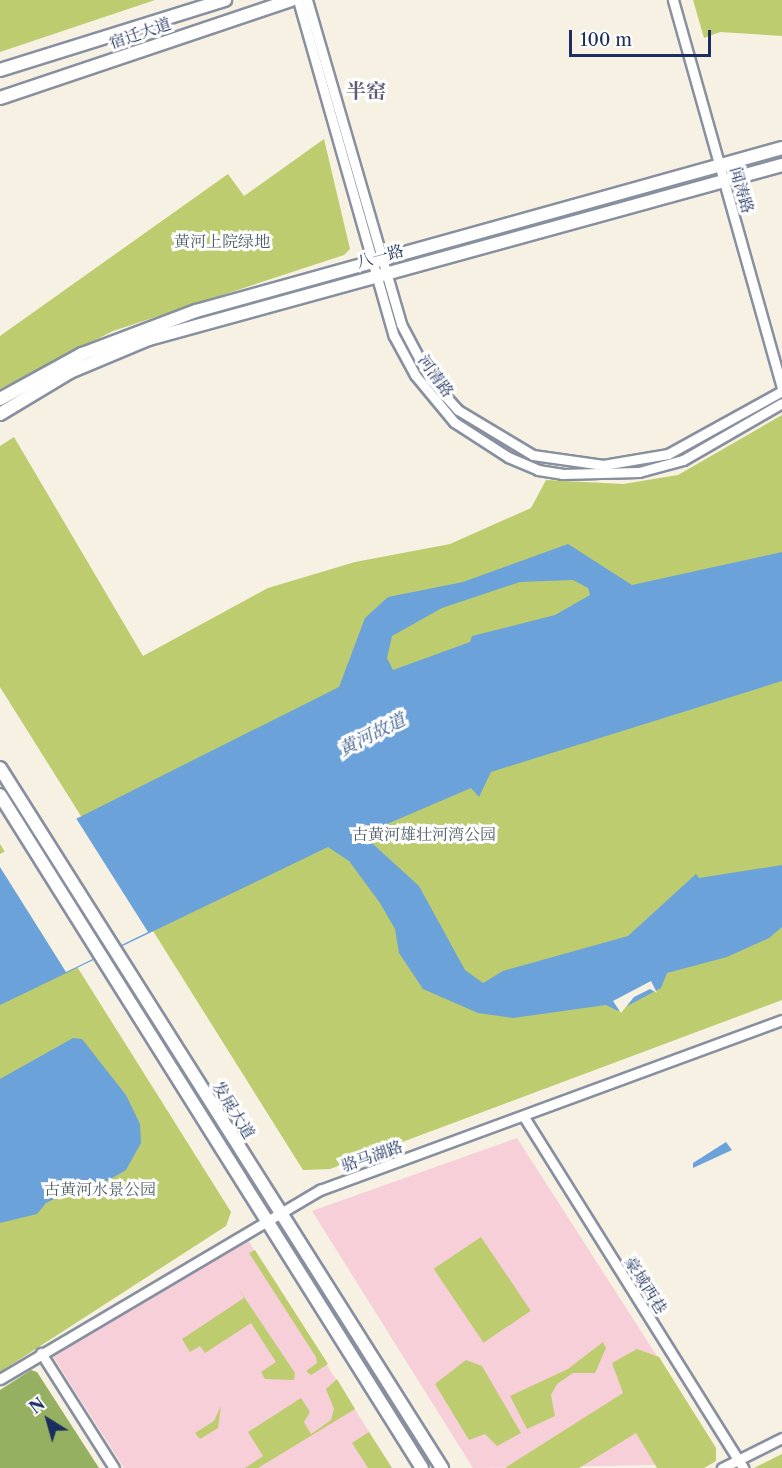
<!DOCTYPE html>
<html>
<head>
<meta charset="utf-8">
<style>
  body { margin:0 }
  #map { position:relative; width:782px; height:1468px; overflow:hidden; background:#f6f1e2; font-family:"Libre Caslon Text","Noto Serif SC",serif }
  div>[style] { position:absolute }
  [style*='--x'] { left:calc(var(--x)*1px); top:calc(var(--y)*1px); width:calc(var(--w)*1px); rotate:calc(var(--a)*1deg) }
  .built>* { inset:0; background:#f6cfd8 }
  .green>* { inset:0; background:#bdcc6e; transform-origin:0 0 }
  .forest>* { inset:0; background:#96b061 }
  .water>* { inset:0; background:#6ca2da }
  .pier>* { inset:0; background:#f6f1e2 }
  .roads { filter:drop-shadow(2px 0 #8890a0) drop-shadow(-2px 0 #8890a0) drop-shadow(0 2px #8890a0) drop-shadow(0 -2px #8890a0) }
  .minor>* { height:9px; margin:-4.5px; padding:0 4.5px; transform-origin:4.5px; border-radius:4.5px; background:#fff }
  .major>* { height:12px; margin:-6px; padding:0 6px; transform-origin:6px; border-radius:6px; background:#fff }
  span { translate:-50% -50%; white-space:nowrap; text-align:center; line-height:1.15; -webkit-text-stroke:6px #fff; paint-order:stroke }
  .street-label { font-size:16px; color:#1b2f5e }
  .park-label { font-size:16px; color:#4c5e63 }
  .water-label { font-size:18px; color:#3b5d90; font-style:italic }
  .quarter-label { font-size:20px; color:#615b76; font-weight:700 }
  .north { position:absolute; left:18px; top:1390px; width:60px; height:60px; -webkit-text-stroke:4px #fff; paint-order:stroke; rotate:323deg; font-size:16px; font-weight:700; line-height:24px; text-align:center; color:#1b2f5e }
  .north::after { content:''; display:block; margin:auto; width:21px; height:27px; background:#1b2f5e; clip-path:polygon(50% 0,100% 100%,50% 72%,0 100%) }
  .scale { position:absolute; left:569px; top:30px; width:142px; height:27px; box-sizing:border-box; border:3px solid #1b2f5e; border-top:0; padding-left:8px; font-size:18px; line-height:21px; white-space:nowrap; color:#1b2f5e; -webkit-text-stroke:4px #fff; paint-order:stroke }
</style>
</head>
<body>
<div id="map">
  <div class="built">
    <div style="clip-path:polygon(517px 1138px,716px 1448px,712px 1464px,473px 1468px,312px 1211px)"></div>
    <div style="clip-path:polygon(243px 1241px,249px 1242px,392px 1468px,124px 1468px,52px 1355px)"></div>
  </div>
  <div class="green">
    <div style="clip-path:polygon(0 0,155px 0,0 52px)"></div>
    <div style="clip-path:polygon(693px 0,782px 0,782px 36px,720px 32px,704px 38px)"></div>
    <div style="clip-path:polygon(324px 139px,350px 249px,344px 255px,113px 331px,0 389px,0 336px,228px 174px,244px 196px)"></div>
    <div style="clip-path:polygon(782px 415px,782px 1000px,330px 1169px,303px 1170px,0 687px,0 446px,14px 437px,143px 656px,268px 588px,355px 562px,450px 544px,531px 508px,546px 480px,623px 484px,678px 475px)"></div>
    <div style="clip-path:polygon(0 844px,231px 1212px,226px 1226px,0 1372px)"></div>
    <div style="left:481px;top:1237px;width:89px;height:57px;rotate:56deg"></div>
    <div style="clip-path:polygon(255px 1250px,328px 1364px,311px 1375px,306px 1371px,317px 1363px,316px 1357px,249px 1253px)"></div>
    <div style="clip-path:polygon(238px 1288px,295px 1373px,294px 1380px,265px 1379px,261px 1372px,276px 1362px,251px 1323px,205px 1353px,200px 1346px,190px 1352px,182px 1339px,244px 1298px)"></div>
    <div style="clip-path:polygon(603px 1342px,606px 1348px,595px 1373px,573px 1373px,557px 1384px,551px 1395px,555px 1416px,527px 1429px,510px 1396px,568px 1369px)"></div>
    <div style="clip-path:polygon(637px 1349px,659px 1357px,716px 1448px,716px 1461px,704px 1468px,657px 1468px,636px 1433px,579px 1468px,505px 1468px,623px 1393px,612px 1363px)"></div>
    <div style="clip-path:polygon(466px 1360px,482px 1366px,521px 1433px,497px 1446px,485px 1434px,469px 1440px,435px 1384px)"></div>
    <div style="clip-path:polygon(337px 1379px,355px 1409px,258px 1468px,245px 1468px,263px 1456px,248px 1432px,301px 1398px,310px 1412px,304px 1422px,311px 1434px,331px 1420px,334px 1409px,326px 1389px)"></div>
    <div style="clip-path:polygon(221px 1406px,218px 1428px,200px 1439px,195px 1433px,214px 1421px)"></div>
    <div style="clip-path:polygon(369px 1432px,392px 1468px,368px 1468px,352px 1443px)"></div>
    <div style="clip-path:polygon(782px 1454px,782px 1468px,754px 1468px)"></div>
  </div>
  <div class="forest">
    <div style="clip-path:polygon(31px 1370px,37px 1372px,99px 1468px,0 1468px,0 1390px)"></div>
  </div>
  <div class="water">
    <div style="clip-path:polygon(evenodd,568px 544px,632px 585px,782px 552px,782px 681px,491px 772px,479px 797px,471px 788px,373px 830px,373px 844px,419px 886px,465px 970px,483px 983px,503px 971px,628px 936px,696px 874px,699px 878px,782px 865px,782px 927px,769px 938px,727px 957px,667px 973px,661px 988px,618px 1011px,606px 1005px,513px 1018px,478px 1013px,423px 989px,399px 953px,395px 929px,380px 903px,349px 861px,328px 847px,0 1005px,0 857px,339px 687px,365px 618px,388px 597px,463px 582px,568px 544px,573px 580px,588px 588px,590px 595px,555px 615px,472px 636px,470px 642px,393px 670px,387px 658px,392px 636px,442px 608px,520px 582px,573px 580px)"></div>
    <div style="clip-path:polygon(73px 1038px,82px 1039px,126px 1095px,140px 1124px,141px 1143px,126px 1170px,107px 1181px,89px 1182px,46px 1203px,37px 1214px,0 1223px,0 1079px)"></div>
    <div style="clip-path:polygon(726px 1142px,732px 1150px,693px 1168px,693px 1163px)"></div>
  </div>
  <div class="pier">
    <div style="clip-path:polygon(74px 815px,148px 932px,66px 972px,0 867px,0 854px)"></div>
    <div style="clip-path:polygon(651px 981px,657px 993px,650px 989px,634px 997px,621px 1013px,613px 1001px)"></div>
  </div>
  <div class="roads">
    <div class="minor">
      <div style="--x:298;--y:0;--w:349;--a:74.1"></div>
      <div style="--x:394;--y:336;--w:44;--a:61.7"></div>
      <div style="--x:415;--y:375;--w:61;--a:50.3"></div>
      <div style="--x:454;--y:422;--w:64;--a:32.9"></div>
      <div style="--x:508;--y:457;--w:33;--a:23"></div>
      <div style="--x:538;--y:470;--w:24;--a:9"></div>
      <div style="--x:562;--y:474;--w:77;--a:-1.5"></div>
      <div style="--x:639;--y:472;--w:46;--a:-15.3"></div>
      <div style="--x:683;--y:460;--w:114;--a:-29.9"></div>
      <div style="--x:307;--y:0;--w:337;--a:73.8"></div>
      <div style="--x:401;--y:324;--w:62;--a:62.2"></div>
      <div style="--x:430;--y:379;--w:42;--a:47.9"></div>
      <div style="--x:458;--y:410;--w:87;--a:31"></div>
      <div style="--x:533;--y:455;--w:71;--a:8.1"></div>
      <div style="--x:603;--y:465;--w:66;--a:-9.6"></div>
      <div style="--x:668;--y:454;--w:130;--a:-28.9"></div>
      <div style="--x:673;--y:0;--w:402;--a:74.3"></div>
      <div style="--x:524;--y:1117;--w:414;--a:58"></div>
      <div style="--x:41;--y:1353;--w:136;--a:57.6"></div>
      <div style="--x:0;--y:1379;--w:372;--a:-30.6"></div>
      <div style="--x:320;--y:1190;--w:492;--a:-20.2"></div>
      <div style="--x:722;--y:1468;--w:67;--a:-26.6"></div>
    </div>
    <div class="major">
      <div style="--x:0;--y:70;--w:236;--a:-17.3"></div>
      <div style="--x:0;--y:98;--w:307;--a:-18.6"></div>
      <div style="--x:0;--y:399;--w:94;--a:-28.8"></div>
      <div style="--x:82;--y:354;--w:122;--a:-20.7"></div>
      <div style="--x:196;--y:311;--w:608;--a:-15.54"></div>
      <div style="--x:0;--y:414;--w:82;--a:-31"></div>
      <div style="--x:70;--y:372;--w:86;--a:-22.7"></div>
      <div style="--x:149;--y:339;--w:656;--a:-15.37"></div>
      <div style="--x:0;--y:768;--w:828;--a:57.73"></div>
      <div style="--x:0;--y:795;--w:794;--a:57.91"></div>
    </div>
  </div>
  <div class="street-label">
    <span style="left:140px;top:33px;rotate:-19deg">宿迁大道</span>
    <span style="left:742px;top:190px;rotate:74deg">闻涛路</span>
    <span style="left:380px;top:256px;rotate:-15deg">八一路</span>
    <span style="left:436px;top:376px;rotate:54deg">河清路</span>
    <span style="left:234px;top:1110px;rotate:58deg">发展大道</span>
    <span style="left:372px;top:1156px;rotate:-19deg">骆马湖路</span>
    <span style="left:646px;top:1285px;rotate:58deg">豪域西巷</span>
  </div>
  <div class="park-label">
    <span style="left:222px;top:241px">黄河上院绿地</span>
    <span style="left:424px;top:834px">古黄河雄壮河湾公园</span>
    <span style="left:100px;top:1189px">古黄河水景公园</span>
  </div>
  <div class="water-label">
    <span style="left:372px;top:735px;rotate:-27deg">黄河故道</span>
  </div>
  <div class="quarter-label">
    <span style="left:366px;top:91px">半窑</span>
  </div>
  <div class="north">N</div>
  <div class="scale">100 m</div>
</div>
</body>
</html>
